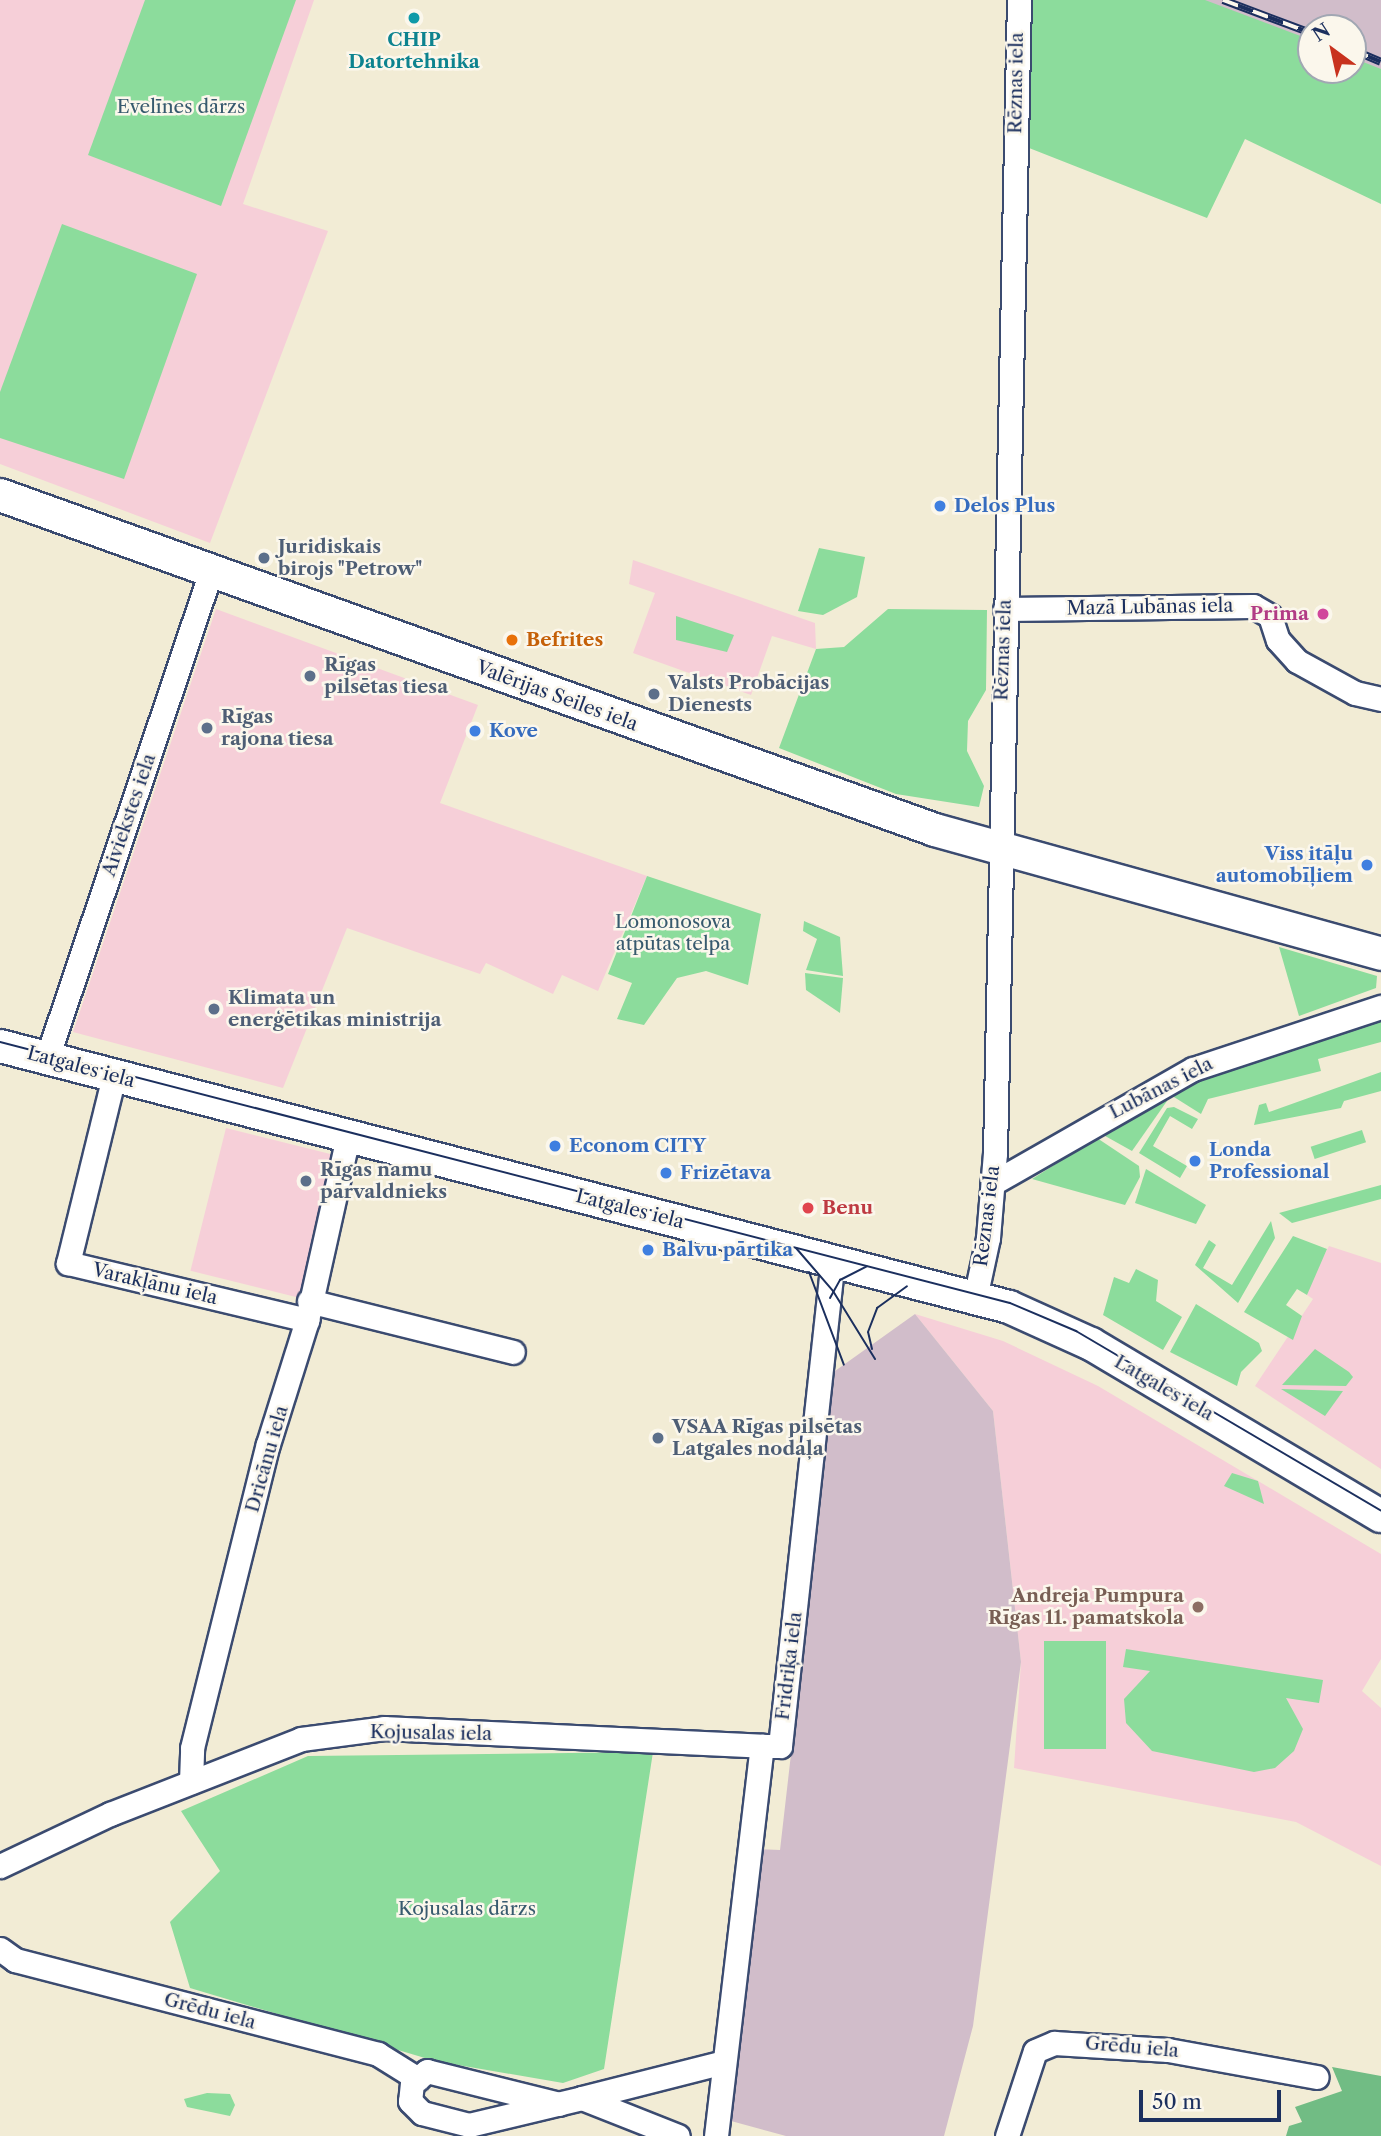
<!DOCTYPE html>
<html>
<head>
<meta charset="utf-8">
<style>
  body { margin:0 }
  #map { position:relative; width:1381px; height:2136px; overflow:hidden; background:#f2ecd5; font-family:"Libre Caslon Text",serif }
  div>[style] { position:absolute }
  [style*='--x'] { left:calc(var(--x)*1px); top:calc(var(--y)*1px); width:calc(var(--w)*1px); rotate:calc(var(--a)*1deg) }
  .built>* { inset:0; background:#f6cfd8; transform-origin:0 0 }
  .industrial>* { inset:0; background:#d1bdca }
  .green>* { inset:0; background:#8cdc9c; transform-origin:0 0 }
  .forest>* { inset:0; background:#71bc84 }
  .roads { filter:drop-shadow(2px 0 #3b4b70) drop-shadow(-2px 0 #3b4b70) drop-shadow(0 2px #3b4b70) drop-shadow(0 -2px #3b4b70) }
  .street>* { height:23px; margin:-11.5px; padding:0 11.5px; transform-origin:11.5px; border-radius:11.5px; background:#fff }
  .secondary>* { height:32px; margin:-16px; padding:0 16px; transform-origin:16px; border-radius:16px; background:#fff }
  .tram>* { height:2px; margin:-1px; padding:0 1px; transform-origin:1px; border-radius:1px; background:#1b2f5e }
  .rail>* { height:8px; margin-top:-4px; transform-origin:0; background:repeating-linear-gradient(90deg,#fbf7ec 0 16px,#1b2f5e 0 32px); box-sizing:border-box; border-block:2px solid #1b2f5e }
  .dots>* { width:19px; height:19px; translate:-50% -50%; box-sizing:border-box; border:4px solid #fbf7ec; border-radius:50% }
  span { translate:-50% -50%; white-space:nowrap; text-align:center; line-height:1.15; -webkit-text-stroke:5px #fbf7ec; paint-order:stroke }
  .culture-label { font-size:19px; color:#0d838f; font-weight:700 }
  .street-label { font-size:19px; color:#1b2f5e }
  .park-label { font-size:19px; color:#375a6e }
  .shop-label { font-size:19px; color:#366cbe; font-weight:700 }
  .left { translate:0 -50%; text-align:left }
  .right { translate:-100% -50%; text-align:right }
  .service-label { font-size:19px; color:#4e5e75; font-weight:700 }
  .hotel-label { font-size:19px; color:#b23c85; font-weight:700 }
  .food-label { font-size:19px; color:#c56008; font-weight:700 }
  .health-label { font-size:19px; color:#be3a42; font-weight:700 }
  .education-label { font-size:19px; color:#785e54; font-weight:700 }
  .north { position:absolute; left:1297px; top:14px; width:70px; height:70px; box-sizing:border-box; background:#fbf7ec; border:2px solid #a1a7b3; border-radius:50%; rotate:327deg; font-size:19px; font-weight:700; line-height:28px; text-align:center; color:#1b2f5e }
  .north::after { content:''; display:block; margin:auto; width:24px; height:32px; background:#c8321e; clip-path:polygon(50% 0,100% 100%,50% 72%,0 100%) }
  .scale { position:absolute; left:1139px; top:2090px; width:142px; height:32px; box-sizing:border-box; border:4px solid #1b2f5e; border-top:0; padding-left:9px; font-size:21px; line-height:24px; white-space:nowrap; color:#1b2f5e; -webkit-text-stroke:5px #fbf7ec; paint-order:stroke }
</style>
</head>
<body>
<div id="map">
  <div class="built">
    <div style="clip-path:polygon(0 0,314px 0,243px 204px,328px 231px,210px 543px,0 464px)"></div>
    <div style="clip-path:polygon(633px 560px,815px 623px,816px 649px,772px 636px,751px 695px,633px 653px,655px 593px,629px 584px)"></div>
    <div style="clip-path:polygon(216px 609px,478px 705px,440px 803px,647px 876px,598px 991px,562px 975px,553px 994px,486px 963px,480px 974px,347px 928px,283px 1088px,73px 1032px)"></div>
    <div style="left:226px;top:1128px;width:121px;height:147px;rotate:14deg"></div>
    <div style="clip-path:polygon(1329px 1246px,1381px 1263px,1381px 1469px,1255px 1386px,1313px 1299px,1307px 1295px,1313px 1275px)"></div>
    <div style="clip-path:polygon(915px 1314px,1003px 1341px,1098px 1386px,1381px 1554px,1381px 1659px,1362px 1691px,1381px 1708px,1381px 1866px,1296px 1822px,1014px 1768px,1021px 1662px,993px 1411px)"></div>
  </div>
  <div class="industrial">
    <div style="clip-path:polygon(1161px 0,1381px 0,1381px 92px,1353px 70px,1353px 28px,1311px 28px,1311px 63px)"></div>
    <div style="clip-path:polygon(915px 1314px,993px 1411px,1021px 1662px,973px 2026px,944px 2136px,786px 2136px,731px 2121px,756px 1849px,780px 1850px,835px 1371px)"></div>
  </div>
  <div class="green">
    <div style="clip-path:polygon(145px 0,296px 0,221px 206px,88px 155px)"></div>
    <div style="clip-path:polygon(1028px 0,1205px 0,1311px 40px,1311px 70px,1353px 70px,1353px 58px,1381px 69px,1381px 204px,1245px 139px,1207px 218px,1024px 146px)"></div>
    <div style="clip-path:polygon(62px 224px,197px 274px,124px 479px,0 438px,0 392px)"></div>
    <div style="clip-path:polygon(819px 548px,865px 557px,857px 597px,823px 615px,798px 611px)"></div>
    <div style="clip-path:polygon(888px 609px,987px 610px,986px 690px,968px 721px,967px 751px,984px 786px,979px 807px,896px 794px,779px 748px,816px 649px,844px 647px)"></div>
    <div style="clip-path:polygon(676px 616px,734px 635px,727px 652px,676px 640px)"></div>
    <div style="clip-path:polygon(647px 876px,761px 914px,748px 985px,706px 971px,677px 978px,644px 1025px,617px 1019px,632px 983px,608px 974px)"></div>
    <div style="clip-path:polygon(804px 921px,840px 937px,843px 976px,806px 970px,817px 939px,803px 931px)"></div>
    <div style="clip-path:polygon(1279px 947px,1377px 976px,1376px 988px,1299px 1016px)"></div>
    <div style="clip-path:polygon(805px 973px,843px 978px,840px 1013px,806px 990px)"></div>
    <div style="clip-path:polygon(1381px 1019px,1381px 1042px,1318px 1059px,1321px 1071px,1208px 1099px,1201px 1114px,1166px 1092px,1232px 1062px)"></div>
    <div style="clip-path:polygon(1381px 1072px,1381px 1091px,1344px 1101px,1341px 1108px,1254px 1125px,1259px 1105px,1266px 1103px,1269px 1112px)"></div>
    <div style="clip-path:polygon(1159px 1097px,1167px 1101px,1132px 1151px,1098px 1132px)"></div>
    <div style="clip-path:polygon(1174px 1107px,1198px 1119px,1192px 1129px,1170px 1116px,1153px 1146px,1187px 1166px,1180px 1178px,1139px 1153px,1167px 1108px)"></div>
    <div style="left:1362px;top:1130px;width:13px;height:54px;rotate:72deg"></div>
    <div style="clip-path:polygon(1097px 1138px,1139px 1166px,1140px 1177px,1125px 1205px,1032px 1179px)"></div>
    <div style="clip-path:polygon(1146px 1169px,1206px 1205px,1196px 1224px,1135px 1203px)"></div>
    <div style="clip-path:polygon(1381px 1185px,1381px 1199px,1292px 1223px,1279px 1213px)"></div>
    <div style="clip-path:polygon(1271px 1221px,1275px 1238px,1238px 1303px,1195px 1265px,1209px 1240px,1216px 1245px,1203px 1268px,1232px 1285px)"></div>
    <div style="clip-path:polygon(1293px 1236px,1327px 1249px,1307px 1295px,1297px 1289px,1286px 1305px,1302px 1316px,1293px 1340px,1244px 1312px)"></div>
    <div style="clip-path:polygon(1136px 1269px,1158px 1280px,1156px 1301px,1182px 1317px,1163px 1350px,1103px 1315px,1114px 1277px,1129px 1283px)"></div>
    <div style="clip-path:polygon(1196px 1304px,1259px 1343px,1262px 1351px,1241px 1372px,1237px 1386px,1170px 1352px)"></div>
    <div style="clip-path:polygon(1315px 1349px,1349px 1372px,1353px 1377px,1346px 1386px,1282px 1385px)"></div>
    <div style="clip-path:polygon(1281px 1389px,1343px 1391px,1325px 1416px)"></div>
    <div style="clip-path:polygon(1232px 1473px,1258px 1481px,1264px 1504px,1224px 1486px)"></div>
    <div style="left:1044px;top:1641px;width:62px;height:108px"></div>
    <div style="clip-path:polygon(1126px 1649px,1323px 1680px,1319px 1703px,1286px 1698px,1303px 1729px,1294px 1751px,1275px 1768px,1254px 1772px,1152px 1751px,1126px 1723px,1124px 1699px,1150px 1671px,1123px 1667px)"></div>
    <div style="clip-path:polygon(653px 1752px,604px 2069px,563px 2083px,435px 2061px,190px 1988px,170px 1922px,220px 1871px,181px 1811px,308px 1756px)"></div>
    <div style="clip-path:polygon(207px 2093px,230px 2094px,235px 2105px,230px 2116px,187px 2107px,184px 2099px)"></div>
  </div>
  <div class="forest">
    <div style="clip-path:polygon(1332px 2067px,1381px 2076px,1381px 2136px,1286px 2136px,1289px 2126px,1302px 2122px,1295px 2107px,1342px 2091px)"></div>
  </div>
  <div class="roads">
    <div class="street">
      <div style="--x:1005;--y:609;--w:248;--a:-0.7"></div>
      <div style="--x:1253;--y:606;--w:20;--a:30"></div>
      <div style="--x:1270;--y:616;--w:25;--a:72"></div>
      <div style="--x:1278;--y:640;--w:28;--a:48"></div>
      <div style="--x:1297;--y:661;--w:66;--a:28.9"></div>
      <div style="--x:1355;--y:693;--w:27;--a:13"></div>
      <div style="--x:47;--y:1058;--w:514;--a:-71.39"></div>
      <div style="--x:114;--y:1076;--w:193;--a:103.8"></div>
      <div style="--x:68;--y:1263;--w:246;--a:13.4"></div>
      <div style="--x:993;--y:1183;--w:230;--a:-29.7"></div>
      <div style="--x:1193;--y:1069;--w:198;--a:-18.3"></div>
      <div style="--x:975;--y:1298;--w:61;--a:-77.8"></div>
      <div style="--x:988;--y:1238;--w:85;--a:-85.3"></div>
      <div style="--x:995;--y:1153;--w:1153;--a:-88.81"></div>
      <div style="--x:309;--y:1301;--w:210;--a:14"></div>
      <div style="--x:191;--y:1782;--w:34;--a:-88"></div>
      <div style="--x:192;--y:1748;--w:313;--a:-76"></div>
      <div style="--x:268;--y:1444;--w:130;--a:-72.5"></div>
      <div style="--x:307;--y:1320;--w:189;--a:-77.4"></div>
      <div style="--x:0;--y:1866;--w:122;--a:-25.3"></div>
      <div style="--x:110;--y:1814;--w:205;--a:-21.4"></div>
      <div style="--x:301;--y:1739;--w:84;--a:-7.5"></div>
      <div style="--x:384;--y:1728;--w:378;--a:2.7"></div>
      <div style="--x:0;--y:1949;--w:19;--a:36"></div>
      <div style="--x:15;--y:1960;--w:375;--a:14.5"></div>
      <div style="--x:378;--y:2054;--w:47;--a:32"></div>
      <div style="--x:582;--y:2098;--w:103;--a:21.6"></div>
      <div style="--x:559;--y:2104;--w:136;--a:-166"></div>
      <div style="--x:427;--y:2071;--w:19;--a:141"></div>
      <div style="--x:412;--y:2083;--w:18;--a:96"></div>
      <div style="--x:410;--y:2101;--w:17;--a:45"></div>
      <div style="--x:422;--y:2113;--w:49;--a:14.3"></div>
      <div style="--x:469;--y:2125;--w:116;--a:-13.4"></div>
      <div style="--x:582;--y:2098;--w:146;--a:-14.2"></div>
      <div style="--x:716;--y:2136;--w:393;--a:-83.3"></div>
      <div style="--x:762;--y:1746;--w:18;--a:0"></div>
      <div style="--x:780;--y:1746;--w:487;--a:-83.8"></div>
      <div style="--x:1007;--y:2136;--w:89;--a:-71.8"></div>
      <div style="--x:1035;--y:2051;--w:21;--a:-23"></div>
      <div style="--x:1054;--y:2043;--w:114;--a:3.5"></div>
      <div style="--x:1168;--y:2050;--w:151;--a:10.3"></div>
    </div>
    <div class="secondary">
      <div style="--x:0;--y:495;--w:993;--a:19.71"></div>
      <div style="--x:935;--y:830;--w:463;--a:15.5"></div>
      <div style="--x:0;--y:1046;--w:1042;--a:14.5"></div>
      <div style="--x:1009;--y:1307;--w:90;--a:24.3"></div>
      <div style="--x:1091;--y:1344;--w:337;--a:30.7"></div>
    </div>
  </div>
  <div class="tram">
    <div style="--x:0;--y:1042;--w:1043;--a:14.49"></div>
    <div style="--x:1010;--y:1303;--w:72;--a:23"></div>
    <div style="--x:1076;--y:1331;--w:354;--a:30.5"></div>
    <div style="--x:796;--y:1248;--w:57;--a:49.3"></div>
    <div style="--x:833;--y:1291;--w:80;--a:58.3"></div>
    <div style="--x:809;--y:1272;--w:99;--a:69.4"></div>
    <div style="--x:830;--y:1298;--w:21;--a:-61"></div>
    <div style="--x:840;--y:1280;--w:30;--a:-27"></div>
    <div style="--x:872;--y:1349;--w:17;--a:-103"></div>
    <div style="--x:868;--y:1332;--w:26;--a:-69"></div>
    <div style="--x:877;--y:1308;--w:37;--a:-36"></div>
  </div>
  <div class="rail">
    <div style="--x:1223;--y:0;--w:94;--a:20.6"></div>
    <div style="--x:1353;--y:50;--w:30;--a:23"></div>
  </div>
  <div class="dots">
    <div style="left:414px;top:18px;background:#0f9aa8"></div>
    <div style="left:940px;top:506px;background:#3f7fe0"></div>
    <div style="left:264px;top:558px;background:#5c6f8a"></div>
    <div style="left:1323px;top:614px;background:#d1479c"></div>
    <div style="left:512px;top:640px;background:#e8710a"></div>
    <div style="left:310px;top:676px;background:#5c6f8a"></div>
    <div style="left:654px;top:694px;background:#5c6f8a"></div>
    <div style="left:207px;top:728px;background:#5c6f8a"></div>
    <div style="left:475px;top:731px;background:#3f7fe0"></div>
    <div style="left:1367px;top:865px;background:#3f7fe0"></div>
    <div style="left:214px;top:1009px;background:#5c6f8a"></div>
    <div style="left:555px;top:1146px;background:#3f7fe0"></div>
    <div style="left:1195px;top:1161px;background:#3f7fe0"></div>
    <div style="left:666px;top:1173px;background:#3f7fe0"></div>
    <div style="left:306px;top:1181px;background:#5c6f8a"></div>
    <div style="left:808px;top:1208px;background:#e0444e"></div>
    <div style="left:648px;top:1250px;background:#3f7fe0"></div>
    <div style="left:658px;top:1438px;background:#5c6f8a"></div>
    <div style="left:1198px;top:1607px;background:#8d6e63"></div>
  </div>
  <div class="culture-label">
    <span style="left:414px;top:51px">CHIP<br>Datortehnika</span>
  </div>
  <div class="street-label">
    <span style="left:1016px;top:83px;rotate:-89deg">Rēznas iela</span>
    <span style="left:1150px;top:607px;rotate:-1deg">Mazā Lubānas iela</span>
    <span style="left:1003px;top:650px;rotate:-88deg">Rēznas iela</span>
    <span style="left:557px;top:696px;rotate:20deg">Valērijas Seiles iela</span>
    <span style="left:129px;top:815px;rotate:-71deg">Aiviekstes iela</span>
    <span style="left:81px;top:1067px;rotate:15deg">Latgales iela</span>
    <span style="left:1161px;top:1088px;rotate:-27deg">Lubānas iela</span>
    <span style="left:630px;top:1209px;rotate:14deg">Latgales iela</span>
    <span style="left:987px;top:1216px;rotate:-83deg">Rēznas iela</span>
    <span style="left:155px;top:1284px;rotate:13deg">Varakļānu iela</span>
    <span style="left:1164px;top:1388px;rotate:30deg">Latgales iela</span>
    <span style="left:267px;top:1459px;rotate:-74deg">Dricānu iela</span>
    <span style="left:789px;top:1666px;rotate:-83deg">Fridriķa iela</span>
    <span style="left:431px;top:1733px;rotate:1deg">Kojusalas iela</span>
    <span style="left:210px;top:2011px;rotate:15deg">Grēdu iela</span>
    <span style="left:1132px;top:2047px;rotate:5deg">Grēdu iela</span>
  </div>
  <div class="park-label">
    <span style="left:181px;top:107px">Evelīnes dārzs</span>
    <span style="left:673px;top:933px">Lomonosova<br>atpūtas telpa</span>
    <span style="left:467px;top:1909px">Kojusalas dārzs</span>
  </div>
  <div class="shop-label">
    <span class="left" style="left:954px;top:506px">Delos Plus</span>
    <span class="left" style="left:489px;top:731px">Kove</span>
    <span class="right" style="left:1353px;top:865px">Viss itāļu<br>automobīļiem</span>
    <span class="left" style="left:569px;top:1146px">Econom CITY</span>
    <span class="left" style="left:1209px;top:1161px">Londa<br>Professional</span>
    <span class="left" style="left:680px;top:1173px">Frizētava</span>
    <span class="left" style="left:662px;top:1250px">Balvu pārtika</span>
  </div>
  <div class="service-label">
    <span class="left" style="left:278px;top:558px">Juridiskais<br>birojs "Petrow"</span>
    <span class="left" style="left:324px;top:676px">Rīgas<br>pilsētas tiesa</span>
    <span class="left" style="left:668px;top:694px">Valsts Probācijas<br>Dienests</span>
    <span class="left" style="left:221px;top:728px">Rīgas<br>rajona tiesa</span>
    <span class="left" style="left:228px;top:1009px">Klimata un<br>enerģētikas ministrija</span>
    <span class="left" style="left:320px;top:1181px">Rīgas namu<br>pārvaldnieks</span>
    <span class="left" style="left:672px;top:1438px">VSAA Rīgas pilsētas<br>Latgales nodaļa</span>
  </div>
  <div class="hotel-label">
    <span class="right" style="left:1309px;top:614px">Prima</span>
  </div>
  <div class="food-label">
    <span class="left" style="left:526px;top:640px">Befrites</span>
  </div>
  <div class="health-label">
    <span class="left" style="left:822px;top:1208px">Benu</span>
  </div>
  <div class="education-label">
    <span class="right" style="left:1184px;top:1607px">Andreja Pumpura<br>Rīgas 11. pamatskola</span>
  </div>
  <div class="north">N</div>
  <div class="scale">50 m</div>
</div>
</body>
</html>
